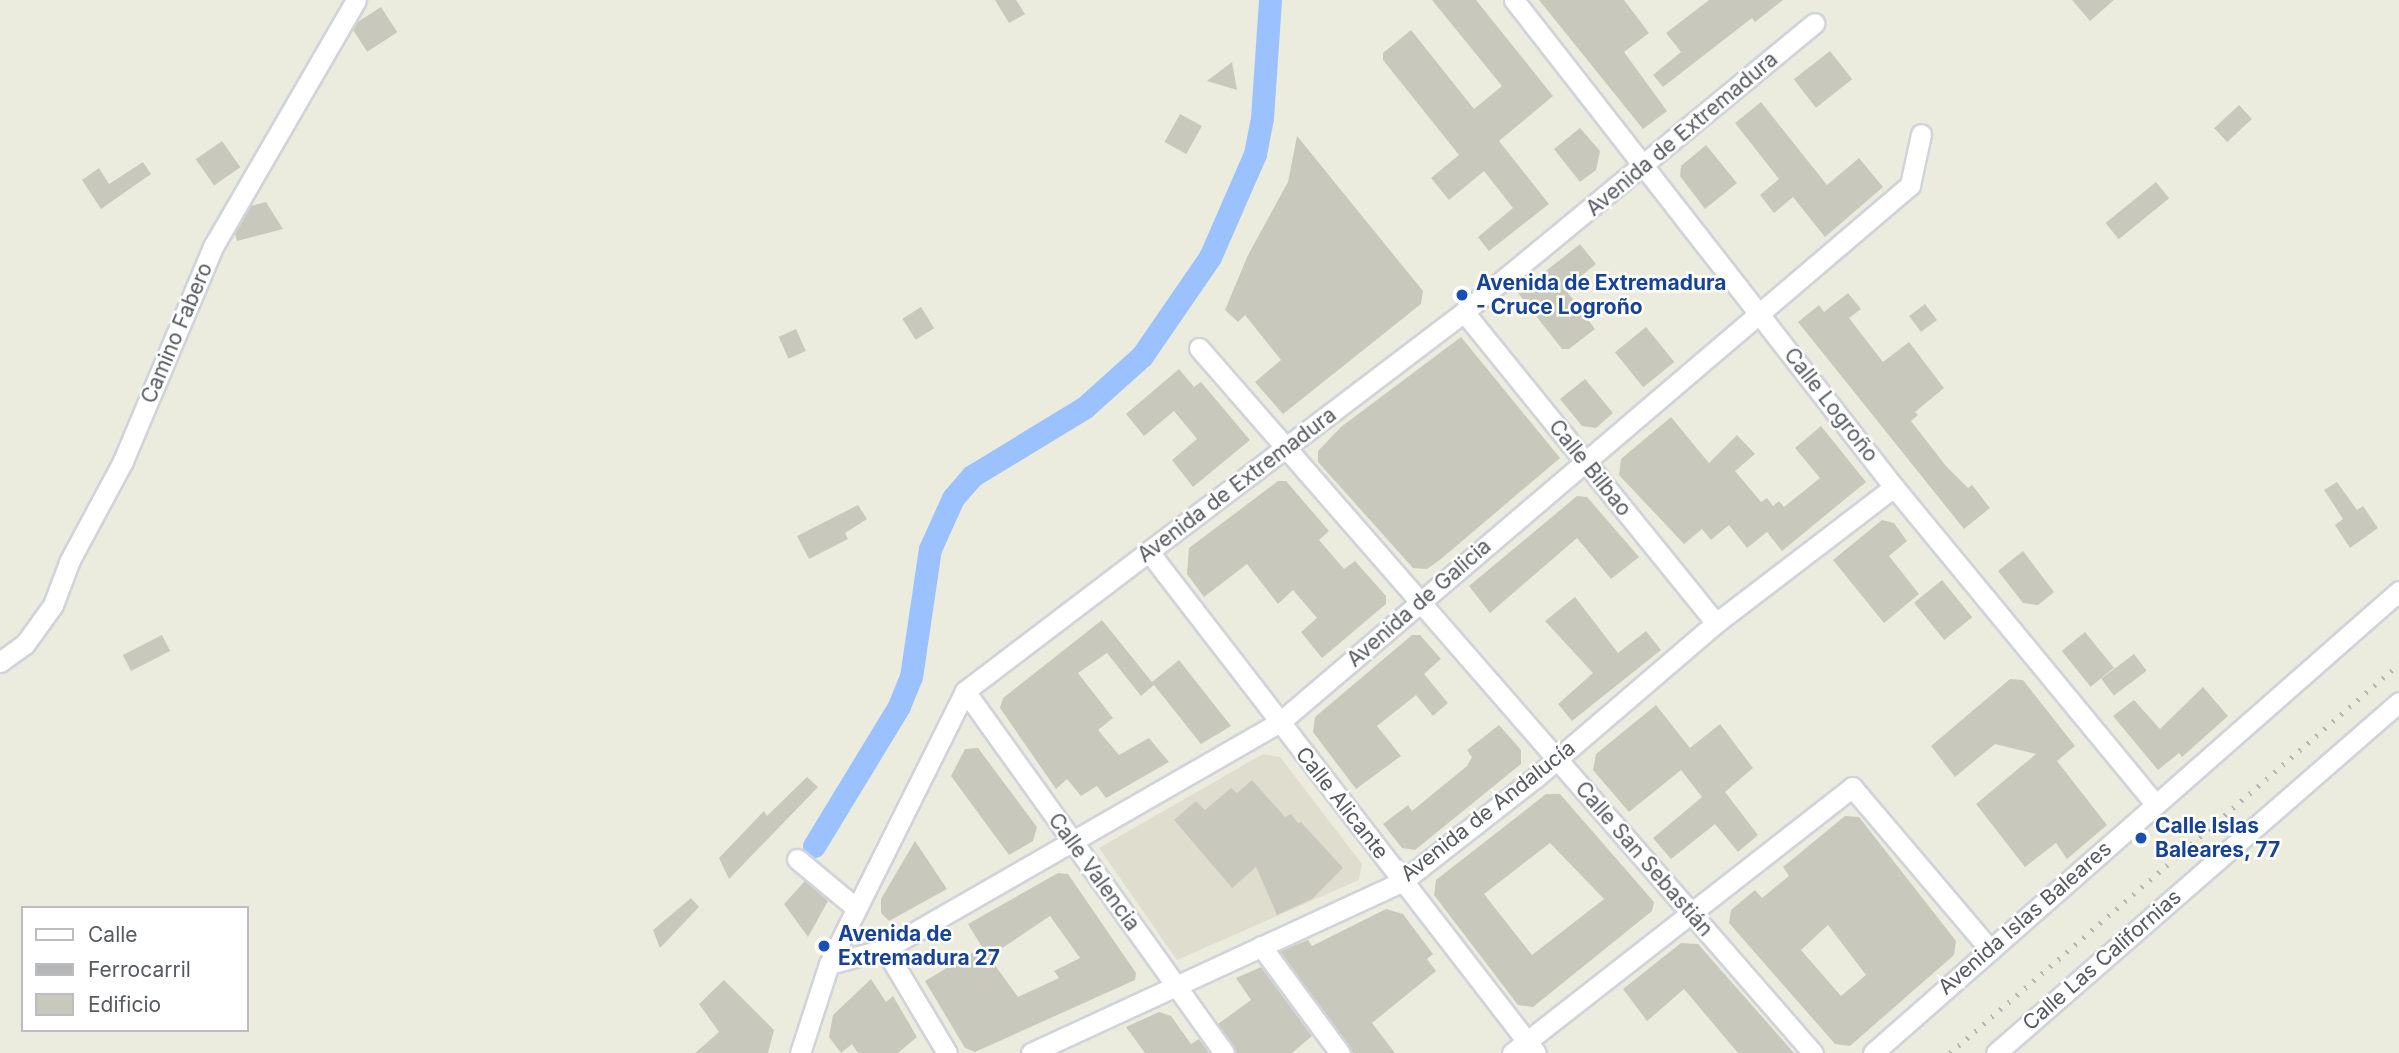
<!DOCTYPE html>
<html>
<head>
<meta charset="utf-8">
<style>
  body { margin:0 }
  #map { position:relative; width:2399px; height:1053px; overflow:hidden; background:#ececde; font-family:Inter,sans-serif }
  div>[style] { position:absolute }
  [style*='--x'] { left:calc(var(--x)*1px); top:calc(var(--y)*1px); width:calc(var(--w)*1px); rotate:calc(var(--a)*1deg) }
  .education>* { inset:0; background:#dfdece }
  .canal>* { height:23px; margin:-11.5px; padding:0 11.5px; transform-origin:11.5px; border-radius:11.5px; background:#9bc2ff }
  .building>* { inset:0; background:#c9c8bd; transform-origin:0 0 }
  .roads { filter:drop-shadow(2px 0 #d1d3da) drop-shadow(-2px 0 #d1d3da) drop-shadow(0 2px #d1d3da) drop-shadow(0 -2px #d1d3da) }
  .street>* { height:19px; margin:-9.5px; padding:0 9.5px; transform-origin:9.5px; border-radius:9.5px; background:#fff }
  .rail>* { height:5px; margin-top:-2.5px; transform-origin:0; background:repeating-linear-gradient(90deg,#b5b6b6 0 2px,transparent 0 11px) }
  .dots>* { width:19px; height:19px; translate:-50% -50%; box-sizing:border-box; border:4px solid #fff; border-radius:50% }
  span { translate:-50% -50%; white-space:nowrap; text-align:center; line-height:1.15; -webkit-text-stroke:5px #fff; paint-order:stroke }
  .street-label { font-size:21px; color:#575a61 }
  .transit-label { font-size:21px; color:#164399; font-weight:700 }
  .left { translate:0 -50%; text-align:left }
  .legend { position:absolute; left:21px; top:906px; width:228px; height:126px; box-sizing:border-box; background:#fff; border:2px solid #bcbdc0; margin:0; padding:9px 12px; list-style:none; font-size:21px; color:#575a61 }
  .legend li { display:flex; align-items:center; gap:14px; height:35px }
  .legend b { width:35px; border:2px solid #bcbdc0 }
</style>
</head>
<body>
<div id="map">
  <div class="education">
    <div style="clip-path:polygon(1263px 754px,1280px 757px,1362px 864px,1359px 880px,1177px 960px,1099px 848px)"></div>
  </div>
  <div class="canal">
    <div style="--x:814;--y:846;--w:164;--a:-58.7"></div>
    <div style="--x:899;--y:706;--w:31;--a:-68"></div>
    <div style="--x:911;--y:677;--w:129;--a:-81.6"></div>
    <div style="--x:930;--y:549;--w:56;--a:-65.7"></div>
    <div style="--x:953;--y:498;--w:29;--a:-49"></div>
    <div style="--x:972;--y:476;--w:131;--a:-31.3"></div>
    <div style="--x:1084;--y:408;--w:78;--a:-41.9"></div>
    <div style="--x:1142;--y:356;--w:120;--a:-55.5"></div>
    <div style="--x:1210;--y:257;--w:112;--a:-66.4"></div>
    <div style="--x:1255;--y:154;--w:37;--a:-79"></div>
    <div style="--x:1262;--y:118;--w:118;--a:-86.1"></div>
  </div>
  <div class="building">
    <div style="clip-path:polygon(995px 0,1016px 0,1025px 14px,1009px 23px)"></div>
    <div style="clip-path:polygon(1432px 0,1476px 0,1553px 96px,1499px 141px,1549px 204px,1489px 251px,1478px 237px,1513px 208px,1484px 171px,1449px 200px,1431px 178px,1459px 155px,1383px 60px,1383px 53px,1411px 30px,1474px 109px,1502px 86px)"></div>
    <div style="clip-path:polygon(1539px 0,1624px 0,1649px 33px,1624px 52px,1667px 111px,1643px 129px)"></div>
    <div style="clip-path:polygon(1709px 0,1783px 0,1755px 22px,1752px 18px,1663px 87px,1653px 75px,1681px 52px,1666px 33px)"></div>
    <div style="clip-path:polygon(2072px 0,2114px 0,2090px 21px)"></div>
    <div style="left:381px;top:7px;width:30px;height:36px;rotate:57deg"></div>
    <div style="left:1830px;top:51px;width:36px;height:46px;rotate:52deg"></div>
    <div style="clip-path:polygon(1232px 62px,1237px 90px,1207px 81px)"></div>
    <div style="clip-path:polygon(1761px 102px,1827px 185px,1859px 158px,1883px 187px,1825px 237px,1793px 197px,1774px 213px,1760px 195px,1779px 179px,1735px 123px)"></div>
    <div style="left:2239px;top:105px;width:19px;height:34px;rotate:47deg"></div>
    <div style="left:1180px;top:114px;width:25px;height:32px;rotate:29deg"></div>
    <div style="clip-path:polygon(1580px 128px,1600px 151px,1596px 170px,1580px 182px,1554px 149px)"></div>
    <div style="clip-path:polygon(1297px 136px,1423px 291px,1421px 304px,1283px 414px,1255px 382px,1281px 360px,1245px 315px,1238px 322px,1225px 310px,1248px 255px,1288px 182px)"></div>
    <div style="left:222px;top:141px;width:32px;height:32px;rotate:55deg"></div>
    <div style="clip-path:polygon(1706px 145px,1737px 183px,1705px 209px,1680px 176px,1681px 166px)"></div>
    <div style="clip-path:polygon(143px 162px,151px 174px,101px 209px,82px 180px,99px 168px,109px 184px)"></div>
    <div style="left:2156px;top:182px;width:21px;height:65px;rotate:51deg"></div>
    <div style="clip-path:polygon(266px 202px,283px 229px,237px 241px,235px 233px,251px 206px)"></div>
    <div style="clip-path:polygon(1580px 244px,1596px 264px,1565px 289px,1595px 329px,1569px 349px,1562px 349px,1518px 293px)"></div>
    <div style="clip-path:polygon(1848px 293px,1861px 309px,1849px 318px,1883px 362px,1909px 342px,1944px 388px,1915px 412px,1918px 415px,1911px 421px,1946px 466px,1968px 488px,1972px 485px,1990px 508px,1964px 529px,1798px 322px,1819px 305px,1824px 312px)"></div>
    <div style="left:1925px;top:304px;width:20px;height:20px;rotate:53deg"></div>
    <div style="left:921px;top:307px;width:25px;height:22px;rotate:58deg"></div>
    <div style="left:1646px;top:327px;width:45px;height:40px;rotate:51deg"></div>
    <div style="left:796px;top:329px;width:24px;height:19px;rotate:66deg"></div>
    <div style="clip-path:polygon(1461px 337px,1560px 458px,1441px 559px,1427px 569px,1413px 568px,1318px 462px,1318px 451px,1341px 427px)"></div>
    <div style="clip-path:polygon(1179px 369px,1194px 387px,1201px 382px,1250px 440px,1193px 487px,1172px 460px,1197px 439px,1174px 411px,1144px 436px,1126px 414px)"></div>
    <div style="clip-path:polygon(1585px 379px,1613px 413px,1596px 428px,1582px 426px,1560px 399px)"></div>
    <div style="clip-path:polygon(1671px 417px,1709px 463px,1737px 435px,1755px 454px,1735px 471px,1761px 502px,1767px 498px,1773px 506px,1779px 501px,1784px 507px,1820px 478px,1795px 448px,1821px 426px,1866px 482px,1782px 551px,1767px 532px,1747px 548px,1729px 525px,1711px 540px,1702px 529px,1684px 544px,1619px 475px,1621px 459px)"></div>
    <div style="clip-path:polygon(1278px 481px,1286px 481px,1329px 531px,1319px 540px,1344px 569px,1355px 561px,1386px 596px,1386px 604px,1322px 658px,1301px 632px,1317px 618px,1293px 590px,1278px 604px,1247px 564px,1204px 597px,1187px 574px,1189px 548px)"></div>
    <div style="clip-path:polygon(2337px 482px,2357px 510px,2363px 506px,2378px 528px,2350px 548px,2335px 525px,2343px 519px,2324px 490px)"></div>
    <div style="clip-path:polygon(1577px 496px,1587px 497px,1639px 557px,1611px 579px,1577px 538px,1490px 613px,1469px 586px)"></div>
    <div style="clip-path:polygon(858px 505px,867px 519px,845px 533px,848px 539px,809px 559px,797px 536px)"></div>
    <div style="clip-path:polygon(1882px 520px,1894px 523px,1907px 541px,1889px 556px,1919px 594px,1884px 623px,1833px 560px)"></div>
    <div style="clip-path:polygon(2023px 551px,2054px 592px,2038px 605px,2023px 603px,1998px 571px)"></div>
    <div style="left:1942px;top:580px;width:48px;height:36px;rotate:51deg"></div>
    <div style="clip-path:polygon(1575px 597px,1618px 653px,1646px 631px,1661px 650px,1572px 721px,1558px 704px,1593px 673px,1545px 621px)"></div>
    <div style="clip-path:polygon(1102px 620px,1152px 682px,1179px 660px,1231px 726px,1201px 744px,1154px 685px,1141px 696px,1107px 653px,1078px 673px,1113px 718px,1098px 730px,1119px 755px,1149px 738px,1169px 762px,1106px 798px,1097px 786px,1081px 796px,1067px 779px,1056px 789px,1000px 708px,1003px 698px)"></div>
    <div style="left:2085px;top:632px;width:46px;height:30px;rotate:51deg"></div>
    <div style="left:162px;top:635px;width:18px;height:44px;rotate:63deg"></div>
    <div style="clip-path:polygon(1412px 635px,1420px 635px,1441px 659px,1424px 674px,1448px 703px,1433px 716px,1416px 695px,1377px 726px,1401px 756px,1356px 789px,1313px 732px,1315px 717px)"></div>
    <div style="left:2134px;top:654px;width:21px;height:41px;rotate:53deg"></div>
    <div style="clip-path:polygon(2010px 679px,2023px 680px,2075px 746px,2057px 761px,2107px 825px,2067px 859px,2056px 843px,2025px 867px,1976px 804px,2036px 754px,1995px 744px,1955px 777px,1931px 746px)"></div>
    <div style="clip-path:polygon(2203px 687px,2228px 716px,2182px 757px,2179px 753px,2158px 770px,2113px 716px,2134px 700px,2160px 729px)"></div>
    <div style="clip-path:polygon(1656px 705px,1690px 748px,1720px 724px,1753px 768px,1725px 792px,1758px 835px,1738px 852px,1715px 824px,1671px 859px,1653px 838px,1702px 797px,1681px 770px,1629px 812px,1593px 770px,1596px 754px)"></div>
    <div style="clip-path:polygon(1499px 725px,1521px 750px,1521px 764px,1415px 850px,1402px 848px,1383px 824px,1408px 805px,1412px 811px,1467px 766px,1472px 757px,1467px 750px)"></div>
    <div style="clip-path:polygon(978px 748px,1037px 827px,1033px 841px,1009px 855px,951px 776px,965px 749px)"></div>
    <div style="clip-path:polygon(807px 777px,818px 787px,729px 879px,719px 858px,764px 811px,767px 816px)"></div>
    <div style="clip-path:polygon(1252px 780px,1285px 817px,1291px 814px,1298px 823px,1301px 822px,1343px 868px,1312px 899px,1277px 915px,1256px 867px,1232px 888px,1174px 820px,1196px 801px,1205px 810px,1231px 788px,1237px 793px)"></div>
    <div style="clip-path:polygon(evenodd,1546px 794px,1560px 794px,1654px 902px,1652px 911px,1533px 1007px,1518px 1005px,1434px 895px,1436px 880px,1546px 794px,1550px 843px,1604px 899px,1532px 955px,1484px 894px,1550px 843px)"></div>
    <div style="clip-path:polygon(evenodd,1845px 816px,1859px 817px,1956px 941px,1954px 955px,1850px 1046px,1835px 1044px,1729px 923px,1731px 910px,1755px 890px,1762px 898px,1789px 876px,1783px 867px,1845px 816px,1828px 925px,1866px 975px,1841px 996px,1801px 950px,1828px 925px)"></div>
    <div style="clip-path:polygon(915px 841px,947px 889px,889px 921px,881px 913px,881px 899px)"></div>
    <div style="clip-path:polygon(evenodd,1058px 873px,1068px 874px,1136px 973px,1135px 980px,975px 1052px,965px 1048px,925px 981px,982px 947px,968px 924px,1058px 873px,1050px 916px,1080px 958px,1054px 971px,1059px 978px,1018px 997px,989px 957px,1050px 916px)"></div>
    <div style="clip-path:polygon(805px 881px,828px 901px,808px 937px,784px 904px)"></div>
    <div style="clip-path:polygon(691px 898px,699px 907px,660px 948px,653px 930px)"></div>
    <div style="clip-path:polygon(1386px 909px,1403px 914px,1433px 954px,1427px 959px,1436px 971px,1372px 1023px,1395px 1053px,1353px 1053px,1280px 951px,1308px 940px,1312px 946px)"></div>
    <div style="clip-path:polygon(1681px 943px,1698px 944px,1794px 1053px,1738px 1053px,1684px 989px,1647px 1021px,1623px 989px)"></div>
    <div style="clip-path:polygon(1261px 967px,1312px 1036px,1292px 1053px,1236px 1053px,1218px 1024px,1251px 1000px,1236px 978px)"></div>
    <div style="clip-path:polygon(871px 979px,886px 1002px,893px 996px,917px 1037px,898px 1053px,858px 1053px,852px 1044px,841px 1053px,829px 1037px,833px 1015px)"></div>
    <div style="clip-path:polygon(724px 980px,774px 1030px,768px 1053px,695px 1053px,719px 1032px,699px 1004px)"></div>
    <div style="clip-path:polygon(1159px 1012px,1171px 1016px,1191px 1044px,1199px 1039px,1209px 1053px,1145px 1053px,1126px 1027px)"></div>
  </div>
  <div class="roads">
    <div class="street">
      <div style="--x:1514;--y:0;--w:618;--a:52.04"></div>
      <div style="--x:1894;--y:487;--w:411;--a:50.5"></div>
      <div style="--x:1464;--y:312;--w:400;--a:51"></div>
      <div style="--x:1199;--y:348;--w:935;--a:48.95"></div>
      <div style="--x:1149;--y:552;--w:633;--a:52.32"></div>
      <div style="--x:0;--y:662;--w:31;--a:-36"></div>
      <div style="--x:25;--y:644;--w:48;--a:-54.3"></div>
      <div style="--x:53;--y:605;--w:48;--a:-69.3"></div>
      <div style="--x:70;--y:560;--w:112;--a:-61.8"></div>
      <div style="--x:123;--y:461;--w:234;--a:-67.2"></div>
      <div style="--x:214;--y:245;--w:283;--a:-59.9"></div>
      <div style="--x:965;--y:691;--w:445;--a:54.4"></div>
      <div style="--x:797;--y:859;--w:77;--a:39.7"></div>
      <div style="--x:1261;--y:946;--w:133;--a:53.6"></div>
      <div style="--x:885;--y:949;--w:121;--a:59.2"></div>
      <div style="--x:829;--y:964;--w:58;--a:-15"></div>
      <div style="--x:885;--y:949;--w:456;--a:-29.9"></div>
      <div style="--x:1280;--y:722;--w:828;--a:-40.44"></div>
      <div style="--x:1910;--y:185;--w:52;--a:-77.8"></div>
      <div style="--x:800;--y:1053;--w:94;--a:-72"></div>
      <div style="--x:829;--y:964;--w:305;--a:-63.5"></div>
      <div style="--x:965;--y:691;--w:627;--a:-37.22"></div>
      <div style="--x:1464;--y:312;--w:454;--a:-39.5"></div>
      <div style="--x:1031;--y:1053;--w:410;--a:-24.8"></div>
      <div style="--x:1403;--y:881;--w:167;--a:-38"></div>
      <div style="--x:1535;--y:778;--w:238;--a:-40.6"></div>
      <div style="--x:1716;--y:623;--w:224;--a:-37.4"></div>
      <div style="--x:1512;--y:1053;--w:432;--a:-38"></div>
      <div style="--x:1852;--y:787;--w:214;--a:49.7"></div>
      <div style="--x:1873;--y:1053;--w:700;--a:-41.29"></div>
      <div style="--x:1996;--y:1053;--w:534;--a:-41.05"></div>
    </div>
  </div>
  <div class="rail">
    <div style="--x:1950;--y:1053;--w:594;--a:-40.9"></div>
  </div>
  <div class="dots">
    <div style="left:1462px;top:295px;background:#1a4fb4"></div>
    <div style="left:2141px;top:838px;background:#1a4fb4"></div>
    <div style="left:824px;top:946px;background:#1a4fb4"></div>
  </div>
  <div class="street-label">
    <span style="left:1682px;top:134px;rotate:-40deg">Avenida de Extremadura</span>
    <span style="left:177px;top:333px;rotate:-67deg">Camino Fabero</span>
    <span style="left:1831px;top:405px;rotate:52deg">Calle Logroño</span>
    <span style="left:1590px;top:468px;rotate:51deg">Calle Bilbao</span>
    <span style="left:1237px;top:485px;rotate:-37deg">Avenida de Extremadura</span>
    <span style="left:1419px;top:603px;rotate:-41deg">Avenida de Galicia</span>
    <span style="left:1342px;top:803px;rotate:52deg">Calle Alicante</span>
    <span style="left:1488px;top:811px;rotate:-38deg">Avenida de Andalucía</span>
    <span style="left:1644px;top:859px;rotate:49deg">Calle San Sebastián</span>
    <span style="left:1094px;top:872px;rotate:54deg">Calle Valencia</span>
    <span style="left:2025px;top:918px;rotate:-41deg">Avenida Islas Baleares</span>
    <span style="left:2102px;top:960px;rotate:-41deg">Calle Las Californias</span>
  </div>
  <div class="transit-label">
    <span class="left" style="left:1476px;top:295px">Avenida de Extremadura<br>- Cruce Logroño</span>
    <span class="left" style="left:2155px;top:838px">Calle Islas<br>Baleares, 77</span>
    <span class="left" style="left:838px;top:946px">Avenida de<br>Extremadura 27</span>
  </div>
  <ul class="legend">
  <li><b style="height:9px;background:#fff"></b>Calle</li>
  <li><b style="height:9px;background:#b5b6b6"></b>Ferrocarril</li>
  <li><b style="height:19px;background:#c9c8bd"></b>Edificio</li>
  </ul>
</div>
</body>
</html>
